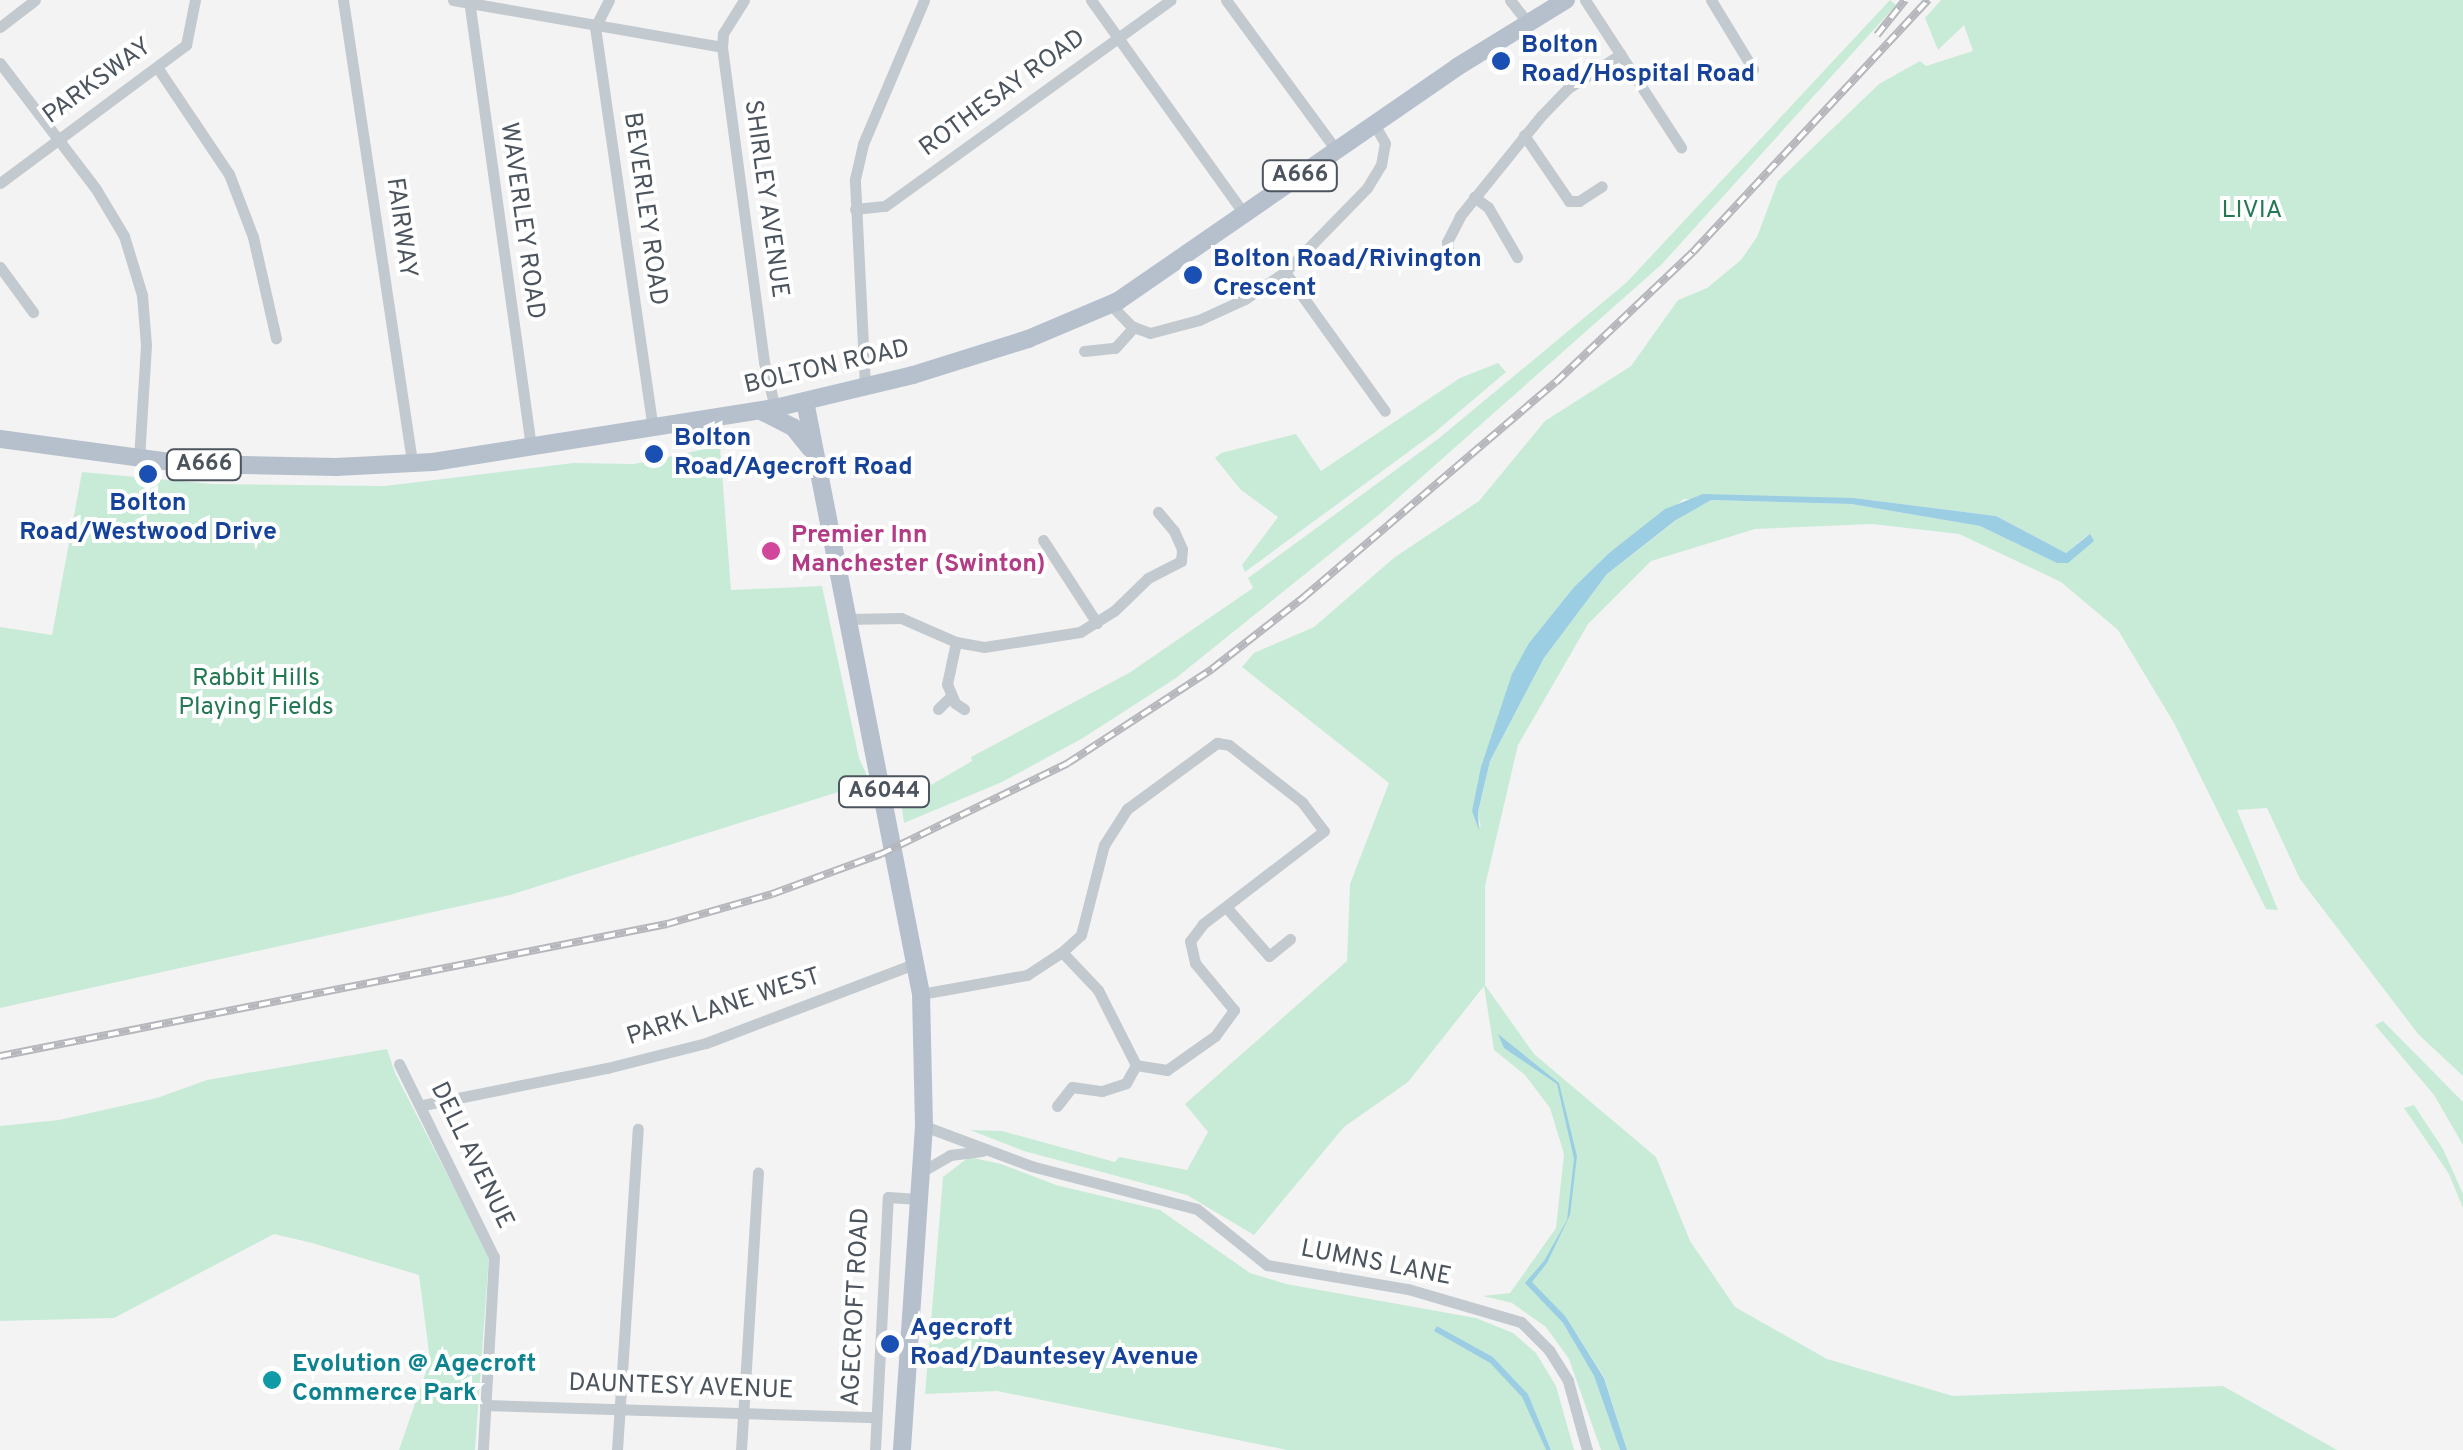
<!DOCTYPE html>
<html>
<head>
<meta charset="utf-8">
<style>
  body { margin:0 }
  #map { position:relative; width:2463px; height:1450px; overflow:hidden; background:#f4f3f3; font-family:Overpass,sans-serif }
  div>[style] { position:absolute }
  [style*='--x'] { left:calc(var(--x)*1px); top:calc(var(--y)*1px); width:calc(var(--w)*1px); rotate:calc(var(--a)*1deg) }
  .green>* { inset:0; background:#c8ebd8 }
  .water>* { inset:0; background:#9bcee3 }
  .street>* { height:11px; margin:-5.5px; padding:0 5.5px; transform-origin:5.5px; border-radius:5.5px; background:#c2c9cf }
  .primary>* { height:18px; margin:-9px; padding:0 9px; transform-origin:9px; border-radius:9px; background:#b6c0cd }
  .rail>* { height:8px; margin-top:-4px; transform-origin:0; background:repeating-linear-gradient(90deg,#fff 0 11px,#b6b7bc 0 22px); box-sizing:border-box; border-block:2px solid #b6b7bc }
  .dots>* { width:28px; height:28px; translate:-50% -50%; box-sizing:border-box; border:5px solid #fff; border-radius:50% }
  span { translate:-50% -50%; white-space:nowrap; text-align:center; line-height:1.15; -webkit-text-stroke:8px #fff; paint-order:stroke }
  .shield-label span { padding:2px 8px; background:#fff; border:2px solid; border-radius:8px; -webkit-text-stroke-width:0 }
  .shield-label { font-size:22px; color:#4c545e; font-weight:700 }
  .transit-label { font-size:25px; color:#164399; font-weight:700 }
  .left { translate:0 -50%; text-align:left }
  .street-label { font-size:25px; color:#4c545e }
  .park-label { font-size:25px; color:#247854 }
  .hotel-label { font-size:25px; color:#b23c85; font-weight:700 }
  .culture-label { font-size:25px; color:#0d838f; font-weight:700 }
</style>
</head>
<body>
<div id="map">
  <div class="green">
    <div style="clip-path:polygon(1890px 0,1896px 5px,1662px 264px,1381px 513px,1176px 678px,1083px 738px,1002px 782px,904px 823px,899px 788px,925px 777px,931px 785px,972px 761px,971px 757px,1129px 673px,1253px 588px,1248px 578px,1438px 439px,1626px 283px)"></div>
    <div style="clip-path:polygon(evenodd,1941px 0,2463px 0,2463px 1076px,2418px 1034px,2300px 879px,2267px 808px,2237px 810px,2278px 910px,2266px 909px,2174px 723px,2118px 630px,2061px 582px,1959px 534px,1872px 524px,1755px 529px,1651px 561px,1588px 624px,1518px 745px,1485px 886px,1485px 985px,1534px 1054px,1656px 1157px,1690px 1241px,1735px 1307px,1827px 1359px,1953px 1396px,2223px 1386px,2337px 1450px,1627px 1450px,1604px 1377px,1566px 1317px,1526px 1283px,1563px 1323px,1594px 1376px,1620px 1450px,1601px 1450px,1569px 1359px,1546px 1327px,1512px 1303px,1483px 1296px,1510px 1293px,1556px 1228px,1564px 1154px,1550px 1108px,1525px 1075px,1494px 1050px,1484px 986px,1408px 1082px,1344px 1127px,1254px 1235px,1187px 1195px,1024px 1151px,970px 1130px,1002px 1131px,1115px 1162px,1119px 1157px,1187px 1170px,1208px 1132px,1185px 1104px,1347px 961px,1350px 884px,1389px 783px,1242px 667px,1254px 653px,1314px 627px,1395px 557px,1479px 501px,1545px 421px,1631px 366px,1678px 300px,1707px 288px,1741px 260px,1757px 237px,1778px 181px,1879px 84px,1920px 61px,1926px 66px,1973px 51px,1964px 25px,1938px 50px,1925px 18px,1941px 0,1854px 498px,1996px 516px,2066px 553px,2089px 534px,2068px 562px,2057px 563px,1980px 526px,1851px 504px,1711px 500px,1691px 509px,1607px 574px,1544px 658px,1490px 761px,1478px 812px,1481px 829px,1472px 811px,1529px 643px,1574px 587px,1609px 553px,1684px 499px,1854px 498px)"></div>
    <div style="clip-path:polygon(1498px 363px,1506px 372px,1434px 433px,1245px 572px,1242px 565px,1278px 517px,1241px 490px,1215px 458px,1221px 453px,1296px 434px,1321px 471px,1460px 378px)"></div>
    <div style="clip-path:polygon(720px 446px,731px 590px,822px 586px,859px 758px,870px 782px,510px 895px,0 1008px,0 627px,52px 635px,82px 472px,212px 484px,385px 486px,573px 463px,634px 464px)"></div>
    <div style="clip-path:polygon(2383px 1021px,2463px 1102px,2463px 1145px,2434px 1095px,2375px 1025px)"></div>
    <div style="clip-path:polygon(387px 1049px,395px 1073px,489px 1256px,475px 1450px,399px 1450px,430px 1360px,419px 1275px,312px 1243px,274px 1234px,114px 1318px,0 1321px,0 1126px,59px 1120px,157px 1098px,207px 1080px)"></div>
    <div style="clip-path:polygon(2414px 1105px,2443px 1149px,2463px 1194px,2463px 1208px,2449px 1174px,2404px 1108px)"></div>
    <div style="clip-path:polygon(969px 1157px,1001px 1164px,1056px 1185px,1160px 1210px,1250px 1273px,1286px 1284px,1476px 1318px,1513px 1333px,1536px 1353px,1556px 1386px,1574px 1450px,1551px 1450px,1528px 1394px,1493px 1357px,1437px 1326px,1435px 1331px,1490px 1363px,1523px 1397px,1546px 1450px,1287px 1450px,997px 1391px,925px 1394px,943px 1177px)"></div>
  </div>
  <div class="water">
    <div style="clip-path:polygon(1703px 494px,1854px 498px,1996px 516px,2066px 553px,2090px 534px,2094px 541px,2068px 563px,2057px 563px,1980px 526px,1851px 504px,1711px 500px,1676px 520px,1607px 574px,1544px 658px,1490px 761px,1478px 812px,1479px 830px,1472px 811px,1481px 767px,1512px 674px,1529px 643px,1574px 587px,1609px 553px,1665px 509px)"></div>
    <div style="clip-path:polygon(1498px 1034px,1559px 1083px,1577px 1156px,1570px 1215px,1547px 1263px,1532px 1282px,1566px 1317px,1604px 1378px,1627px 1450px,1620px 1450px,1594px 1376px,1563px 1323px,1525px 1283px,1544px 1261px,1567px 1220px,1574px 1159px,1557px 1084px,1504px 1048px)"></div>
    <div style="clip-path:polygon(1437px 1326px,1493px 1357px,1528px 1394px,1551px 1450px,1546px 1450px,1522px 1397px,1490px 1363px,1434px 1331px)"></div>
  </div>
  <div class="street">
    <div style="--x:343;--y:0;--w:468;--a:81.5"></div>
    <div style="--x:453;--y:0;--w:273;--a:9.9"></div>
    <div style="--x:469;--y:0;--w:452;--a:82.1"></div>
    <div style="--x:609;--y:0;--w:30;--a:117"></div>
    <div style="--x:595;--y:27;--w:405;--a:81.8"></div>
    <div style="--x:744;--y:0;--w:40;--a:122"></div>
    <div style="--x:723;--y:34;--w:13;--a:94"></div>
    <div style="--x:722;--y:47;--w:318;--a:82.4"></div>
    <div style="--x:764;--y:362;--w:47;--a:76.6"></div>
    <div style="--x:1091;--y:0;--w:264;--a:54.4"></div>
    <div style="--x:1226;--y:0;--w:186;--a:53.7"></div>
    <div style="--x:1510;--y:0;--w:28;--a:52"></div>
    <div style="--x:1585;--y:0;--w:176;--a:56.9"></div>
    <div style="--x:1711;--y:0;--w:81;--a:58.7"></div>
    <div style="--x:0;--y:27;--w:44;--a:-37.6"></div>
    <div style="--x:0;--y:63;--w:158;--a:52.7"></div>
    <div style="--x:96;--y:189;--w:55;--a:59.2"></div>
    <div style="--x:124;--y:236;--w:62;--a:73"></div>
    <div style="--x:142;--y:295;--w:50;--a:85.4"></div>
    <div style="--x:146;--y:345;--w:115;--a:93.5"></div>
    <div style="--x:157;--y:67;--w:129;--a:56.1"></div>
    <div style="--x:229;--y:174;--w:67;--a:69.1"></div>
    <div style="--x:253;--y:237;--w:104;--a:77.2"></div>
    <div style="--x:1524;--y:135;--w:80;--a:55.7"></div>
    <div style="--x:1569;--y:201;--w:10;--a:0"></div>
    <div style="--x:1579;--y:201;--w:27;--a:-33"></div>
    <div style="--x:0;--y:183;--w:232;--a:-36.6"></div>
    <div style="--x:186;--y:45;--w:46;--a:-78.7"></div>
    <div style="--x:1474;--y:197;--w:17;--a:36"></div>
    <div style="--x:1488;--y:207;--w:58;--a:59.9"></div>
    <div style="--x:855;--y:209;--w:30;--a:-6"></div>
    <div style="--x:885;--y:206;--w:352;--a:-35.8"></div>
    <div style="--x:1448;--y:252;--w:10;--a:-96"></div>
    <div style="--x:1447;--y:242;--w:29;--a:-63"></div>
    <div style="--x:1460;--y:216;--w:129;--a:-51"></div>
    <div style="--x:1541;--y:116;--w:37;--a:-46"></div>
    <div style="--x:1567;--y:89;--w:64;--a:-32.9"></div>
    <div style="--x:0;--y:267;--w:56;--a:53.7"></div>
    <div style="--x:1285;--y:272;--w:171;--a:54.3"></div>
    <div style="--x:1111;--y:305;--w:29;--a:46"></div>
    <div style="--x:1131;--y:326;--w:20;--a:20"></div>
    <div style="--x:1150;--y:333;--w:51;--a:-14.9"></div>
    <div style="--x:1199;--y:320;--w:51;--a:-24.5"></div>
    <div style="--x:1245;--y:299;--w:48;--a:-34"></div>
    <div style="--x:1285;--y:272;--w:117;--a:-45.7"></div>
    <div style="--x:1367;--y:188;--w:27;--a:-59"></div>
    <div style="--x:1381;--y:165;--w:22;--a:-80"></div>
    <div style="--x:1385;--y:143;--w:22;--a:-120"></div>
    <div style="--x:1084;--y:351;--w:31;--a:-6"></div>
    <div style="--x:1115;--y:348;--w:28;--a:-48"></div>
    <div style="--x:865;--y:386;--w:207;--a:-92.8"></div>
    <div style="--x:855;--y:179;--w:36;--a:-77"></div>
    <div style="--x:863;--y:144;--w:156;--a:-67"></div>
    <div style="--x:1043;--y:540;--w:99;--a:57"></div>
    <div style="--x:846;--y:619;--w:55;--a:-1"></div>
    <div style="--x:901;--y:618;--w:60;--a:23.6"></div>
    <div style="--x:956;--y:642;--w:28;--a:10"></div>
    <div style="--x:984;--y:647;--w:97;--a:-8.9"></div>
    <div style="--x:1080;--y:632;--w:40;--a:-32"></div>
    <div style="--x:1114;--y:611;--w:47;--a:-44.1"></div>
    <div style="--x:1148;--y:578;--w:37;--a:-27"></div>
    <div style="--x:1181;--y:561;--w:12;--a:-85"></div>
    <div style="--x:1182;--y:549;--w:20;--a:-114"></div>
    <div style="--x:1174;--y:531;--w:25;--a:-130"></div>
    <div style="--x:956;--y:642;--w:43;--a:102.1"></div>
    <div style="--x:947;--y:684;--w:21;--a:67"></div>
    <div style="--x:955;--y:703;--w:11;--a:34"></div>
    <div style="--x:938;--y:709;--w:18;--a:-45"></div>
    <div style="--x:1226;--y:907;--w:65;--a:48.7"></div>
    <div style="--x:1269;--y:956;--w:27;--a:-39"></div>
    <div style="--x:921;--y:994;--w:108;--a:-10.2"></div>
    <div style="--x:1027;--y:975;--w:42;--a:-33.3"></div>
    <div style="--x:1062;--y:952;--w:25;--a:-42"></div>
    <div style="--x:1081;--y:935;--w:93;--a:-75.7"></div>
    <div style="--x:1104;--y:845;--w:43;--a:-57.4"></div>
    <div style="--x:1127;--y:809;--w:112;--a:-36.3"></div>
    <div style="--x:1217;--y:743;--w:12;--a:9"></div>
    <div style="--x:1229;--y:745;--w:93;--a:38"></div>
    <div style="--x:1302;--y:802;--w:36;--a:53"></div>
    <div style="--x:1324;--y:831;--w:153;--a:142.5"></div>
    <div style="--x:1203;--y:924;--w:21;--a:127"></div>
    <div style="--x:1190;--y:941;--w:23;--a:77"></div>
    <div style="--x:1195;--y:963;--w:61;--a:50.3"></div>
    <div style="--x:1234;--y:1010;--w:32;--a:126"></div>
    <div style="--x:1215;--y:1036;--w:59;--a:144.7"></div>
    <div style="--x:1167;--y:1070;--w:31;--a:-171"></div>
    <div style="--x:399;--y:1064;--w:215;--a:63.8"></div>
    <div style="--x:494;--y:1257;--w:193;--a:93.3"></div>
    <div style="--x:423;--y:1105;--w:188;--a:-11.4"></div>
    <div style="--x:607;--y:1068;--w:102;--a:-14.2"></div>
    <div style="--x:706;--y:1043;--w:226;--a:-20.8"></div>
    <div style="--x:1057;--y:1106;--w:24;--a:-52"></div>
    <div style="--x:1072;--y:1087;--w:30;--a:8"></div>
    <div style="--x:1102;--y:1091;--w:25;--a:-18"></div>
    <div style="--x:1126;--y:1083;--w:21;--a:-61"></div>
    <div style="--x:1136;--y:1065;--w:84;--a:-116.9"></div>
    <div style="--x:1098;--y:990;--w:52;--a:-133.5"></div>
    <div style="--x:924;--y:1126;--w:114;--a:20.5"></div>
    <div style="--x:1031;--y:1166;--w:171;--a:14.5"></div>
    <div style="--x:1197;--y:1209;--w:90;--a:38.7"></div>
    <div style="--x:1267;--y:1265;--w:143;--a:9.7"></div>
    <div style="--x:1408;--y:1289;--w:118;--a:16.3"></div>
    <div style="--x:1521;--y:1322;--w:40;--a:45"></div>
    <div style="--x:1549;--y:1350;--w:36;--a:58"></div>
    <div style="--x:1568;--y:1381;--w:72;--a:74.6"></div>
    <div style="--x:921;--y:1172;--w:34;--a:-30"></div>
    <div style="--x:950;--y:1155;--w:32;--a:-7"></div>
    <div style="--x:485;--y:1405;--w:391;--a:1.8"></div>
    <div style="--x:617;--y:1450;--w:322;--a:-86.3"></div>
    <div style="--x:741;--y:1450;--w:278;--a:-86.5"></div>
    <div style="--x:875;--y:1450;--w:253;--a:-87.1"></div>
    <div style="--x:888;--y:1197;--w:30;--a:4"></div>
  </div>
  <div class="primary">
    <div style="--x:805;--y:401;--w:604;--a:78.93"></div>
    <div style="--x:921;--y:994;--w:132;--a:88.7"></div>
    <div style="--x:924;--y:1126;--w:325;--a:93.9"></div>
    <div style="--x:761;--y:411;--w:36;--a:27"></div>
    <div style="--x:793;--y:427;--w:28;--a:51"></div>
    <div style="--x:0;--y:439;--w:188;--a:7.7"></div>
    <div style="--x:186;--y:464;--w:150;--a:1.1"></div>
    <div style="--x:336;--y:467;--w:97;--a:-3"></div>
    <div style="--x:433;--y:462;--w:346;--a:-9"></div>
    <div style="--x:775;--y:408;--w:142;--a:-13.4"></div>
    <div style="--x:913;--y:375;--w:121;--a:-17.4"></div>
    <div style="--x:1028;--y:339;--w:98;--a:-22.9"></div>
    <div style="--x:1118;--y:301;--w:412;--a:-34.6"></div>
    <div style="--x:1457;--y:67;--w:128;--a:-31.6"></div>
  </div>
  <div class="rail">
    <div style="--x:1877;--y:35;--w:45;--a:-51.3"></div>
    <div style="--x:0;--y:1056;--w:680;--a:-11.19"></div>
    <div style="--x:667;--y:924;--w:109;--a:-15.9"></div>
    <div style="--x:772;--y:894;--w:116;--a:-20.2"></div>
    <div style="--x:881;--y:854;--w:208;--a:-25.9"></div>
    <div style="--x:1068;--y:763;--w:172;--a:-33.1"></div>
    <div style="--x:1212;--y:669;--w:117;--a:-38"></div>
    <div style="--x:1304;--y:597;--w:331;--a:-40.5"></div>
    <div style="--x:1556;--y:382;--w:189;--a:-43.5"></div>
    <div style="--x:1693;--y:252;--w:345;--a:-47"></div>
  </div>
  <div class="dots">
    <div style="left:1501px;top:61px;background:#1a4fb4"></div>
    <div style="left:1193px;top:275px;background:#1a4fb4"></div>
    <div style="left:654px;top:454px;background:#1a4fb4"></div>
    <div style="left:148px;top:474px;background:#1a4fb4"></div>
    <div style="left:771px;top:551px;background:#d1479c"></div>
    <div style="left:890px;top:1344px;background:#1a4fb4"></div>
    <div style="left:272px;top:1380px;background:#0f9aa8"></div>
  </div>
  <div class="shield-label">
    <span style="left:1300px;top:176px">A666</span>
    <span style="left:204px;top:465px">A666</span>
    <span style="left:884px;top:792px">A6044</span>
  </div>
  <div class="transit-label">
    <span class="left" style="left:1521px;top:61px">Bolton<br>Road/Hospital Road</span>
    <span class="left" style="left:1213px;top:275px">Bolton Road/Rivington<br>Crescent</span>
    <span class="left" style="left:674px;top:454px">Bolton<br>Road/Agecroft Road</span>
    <span style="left:148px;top:519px">Bolton<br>Road/Westwood Drive</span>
    <span class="left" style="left:910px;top:1344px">Agecroft<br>Road/Dauntesey Avenue</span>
  </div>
  <div class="street-label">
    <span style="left:98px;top:82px;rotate:-36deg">PARKSWAY</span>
    <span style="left:1003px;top:94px;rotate:-36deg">ROTHESAY ROAD</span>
    <span style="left:765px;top:199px;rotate:82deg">SHIRLEY AVENUE</span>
    <span style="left:644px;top:209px;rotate:82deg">BEVERLEY ROAD</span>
    <span style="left:521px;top:221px;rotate:82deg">WAVERLEY ROAD</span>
    <span style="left:400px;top:228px;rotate:82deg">FAIRWAY</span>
    <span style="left:827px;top:368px;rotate:-13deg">BOLTON ROAD</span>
    <span style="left:724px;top:1008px;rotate:-18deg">PARK LANE WEST</span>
    <span style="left:471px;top:1156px;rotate:64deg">DELL AVENUE</span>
    <span style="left:1376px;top:1264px;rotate:11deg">LUMNS LANE</span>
    <span style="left:857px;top:1307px;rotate:-87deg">AGECROFT ROAD</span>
    <span style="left:681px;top:1388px;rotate:2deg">DAUNTESY AVENUE</span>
  </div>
  <div class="park-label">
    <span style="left:2252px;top:211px">LIVIA</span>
    <span style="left:256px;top:694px">Rabbit Hills<br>Playing Fields</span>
  </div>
  <div class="hotel-label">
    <span class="left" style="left:791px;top:551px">Premier Inn<br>Manchester (Swinton)</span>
  </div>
  <div class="culture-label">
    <span class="left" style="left:292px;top:1380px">Evolution @ Agecroft<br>Commerce Park</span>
  </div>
</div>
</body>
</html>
